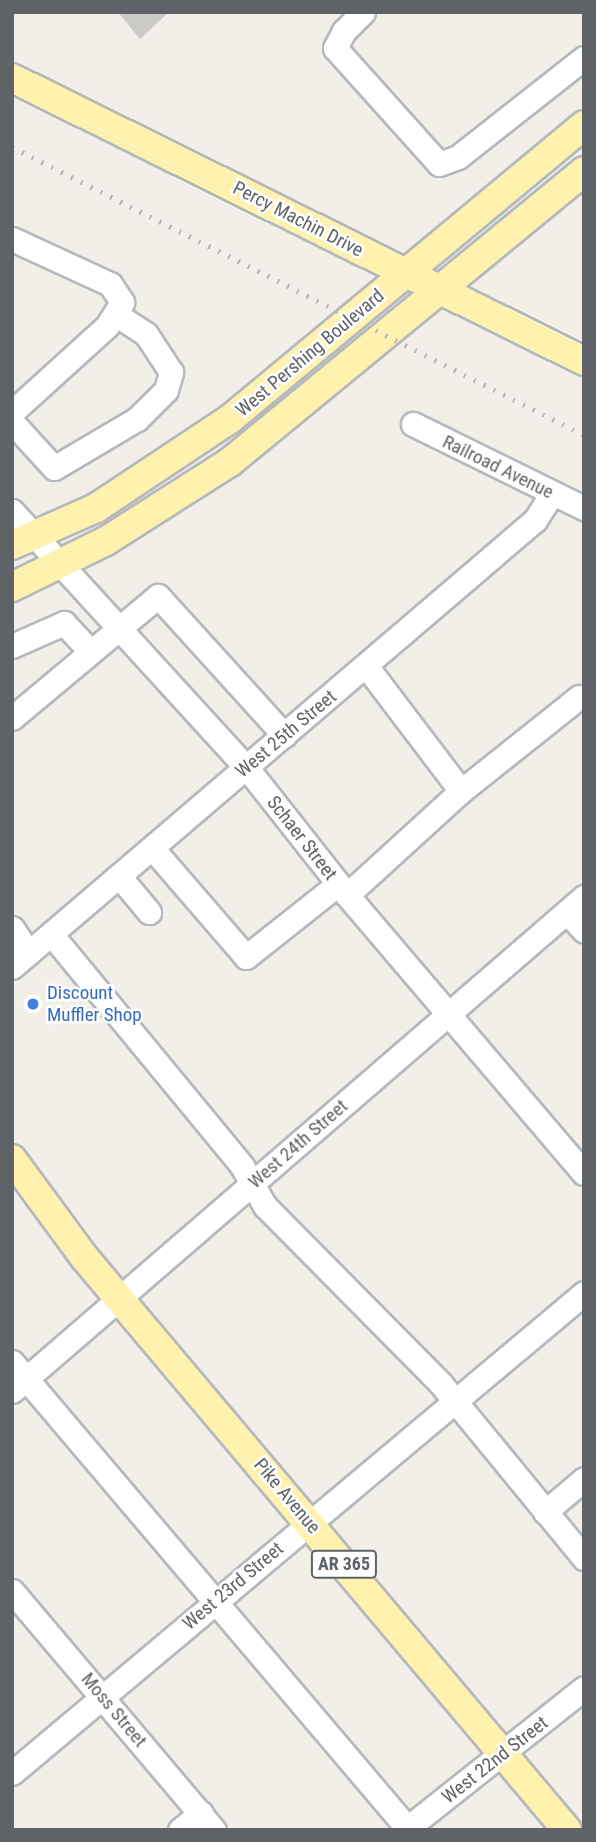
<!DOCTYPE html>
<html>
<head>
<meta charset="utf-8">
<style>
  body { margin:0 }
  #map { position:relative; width:596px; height:1842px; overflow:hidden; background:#f1efe8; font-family:"Roboto Condensed",sans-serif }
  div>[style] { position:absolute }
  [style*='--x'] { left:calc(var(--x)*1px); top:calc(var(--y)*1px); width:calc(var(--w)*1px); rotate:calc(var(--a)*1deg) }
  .building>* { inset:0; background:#cccac5 }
  .roads { filter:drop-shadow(2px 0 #b5b8bc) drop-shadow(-2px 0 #b5b8bc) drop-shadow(0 2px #b5b8bc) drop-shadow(0 -2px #b5b8bc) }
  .minor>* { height:23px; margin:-11.5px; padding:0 11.5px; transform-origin:11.5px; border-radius:11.5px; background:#fff }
  .major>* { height:28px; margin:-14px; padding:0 14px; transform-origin:14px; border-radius:14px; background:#fff2af }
  .rail>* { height:5px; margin-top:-2.5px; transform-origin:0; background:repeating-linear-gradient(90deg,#b6b7b8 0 2px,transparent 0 11px) }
  .dots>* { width:19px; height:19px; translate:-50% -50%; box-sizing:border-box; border:4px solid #fff; border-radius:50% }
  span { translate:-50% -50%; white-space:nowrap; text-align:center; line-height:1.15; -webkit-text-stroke:5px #fff; paint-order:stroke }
  .shield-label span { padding:2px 5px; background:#fff; border:2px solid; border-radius:5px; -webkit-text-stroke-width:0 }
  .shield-label { font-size:18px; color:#5f6368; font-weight:700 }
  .street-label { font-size:19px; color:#5f6368 }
  .shop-label { font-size:19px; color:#366cbe }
  .left { translate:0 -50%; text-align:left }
  .frame { position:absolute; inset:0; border:14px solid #5f6368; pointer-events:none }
</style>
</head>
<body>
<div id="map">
  <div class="building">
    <div style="clip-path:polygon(118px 12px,169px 12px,140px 39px)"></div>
  </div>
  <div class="roads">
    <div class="minor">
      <div style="--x:363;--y:12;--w:27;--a:135"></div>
      <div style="--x:344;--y:31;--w:19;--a:118"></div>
      <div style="--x:335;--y:48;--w:156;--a:48.1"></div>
      <div style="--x:439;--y:164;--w:20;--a:-20"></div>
      <div style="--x:458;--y:157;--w:160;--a:-38.2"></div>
      <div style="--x:12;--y:239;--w:108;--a:24.7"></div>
      <div style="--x:110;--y:284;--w:22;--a:56"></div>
      <div style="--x:122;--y:302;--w:28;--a:122"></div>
      <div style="--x:107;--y:326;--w:128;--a:137.8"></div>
      <div style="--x:12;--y:422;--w:62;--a:47.6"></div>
      <div style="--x:54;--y:468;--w:96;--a:-30.6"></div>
      <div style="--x:137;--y:419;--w:41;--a:-45"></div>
      <div style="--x:166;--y:390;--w:19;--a:-74"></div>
      <div style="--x:171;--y:372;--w:45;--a:-123.3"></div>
      <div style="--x:146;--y:334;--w:35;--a:-147"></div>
      <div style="--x:413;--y:424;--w:191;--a:26.2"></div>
      <div style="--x:12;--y:511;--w:347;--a:47.6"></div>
      <div style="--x:246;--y:767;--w:163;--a:51.7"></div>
      <div style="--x:347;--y:895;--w:365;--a:49.6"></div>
      <div style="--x:12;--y:646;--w:57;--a:-23.9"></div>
      <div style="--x:64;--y:623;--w:38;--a:47"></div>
      <div style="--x:12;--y:718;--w:190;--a:-39.9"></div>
      <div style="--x:158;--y:596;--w:188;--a:47.8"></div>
      <div style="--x:461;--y:791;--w:151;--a:-38.5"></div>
      <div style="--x:152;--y:848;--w:144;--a:49.2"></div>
      <div style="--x:246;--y:957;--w:117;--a:-38.4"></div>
      <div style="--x:119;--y:876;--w:47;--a:50.2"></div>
      <div style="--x:347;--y:895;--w:154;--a:-42.4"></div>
      <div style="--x:461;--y:791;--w:157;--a:-127.2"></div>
      <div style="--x:567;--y:912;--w:25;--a:48"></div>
      <div style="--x:12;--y:928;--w:30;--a:56"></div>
      <div style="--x:51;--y:934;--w:301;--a:50.5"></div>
      <div style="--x:242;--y:1166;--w:46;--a:60.1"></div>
      <div style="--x:265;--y:1206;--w:250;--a:45.3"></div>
      <div style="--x:441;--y:1384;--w:225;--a:50.6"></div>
      <div style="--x:12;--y:967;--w:688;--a:-40.52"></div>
      <div style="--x:535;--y:520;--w:31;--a:-57"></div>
      <div style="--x:12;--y:1362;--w:614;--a:49.69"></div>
      <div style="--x:12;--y:1391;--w:756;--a:-40.82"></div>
      <div style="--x:545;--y:1512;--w:51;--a:-40.2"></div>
      <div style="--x:12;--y:1591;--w:313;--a:49.8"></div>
      <div style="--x:12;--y:1773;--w:747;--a:-40"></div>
      <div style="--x:180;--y:1830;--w:27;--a:-39"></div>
      <div style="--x:405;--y:1830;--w:228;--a:-38.4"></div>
    </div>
    <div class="major">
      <div style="--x:12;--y:78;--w:638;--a:26.32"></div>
      <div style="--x:12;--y:545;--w:92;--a:-23.8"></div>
      <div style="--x:96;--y:508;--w:161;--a:-33.6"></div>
      <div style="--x:230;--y:419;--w:460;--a:-39.7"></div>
      <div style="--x:12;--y:587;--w:105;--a:-26.1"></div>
      <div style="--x:106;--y:541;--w:147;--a:-32.5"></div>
      <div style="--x:230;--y:462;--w:458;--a:-39.4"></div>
      <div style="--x:12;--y:1159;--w:122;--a:53.7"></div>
      <div style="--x:84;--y:1257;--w:749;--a:49.87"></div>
    </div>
  </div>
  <div class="rail">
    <div style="--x:12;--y:147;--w:640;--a:26.73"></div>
  </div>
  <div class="dots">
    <div style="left:33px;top:1004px;background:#3f7fe0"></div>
  </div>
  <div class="shield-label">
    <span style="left:344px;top:1564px">AR 365</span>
  </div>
  <div class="street-label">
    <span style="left:298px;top:219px;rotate:27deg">Percy Machin Drive</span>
    <span style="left:310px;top:353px;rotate:-40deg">West Pershing Boulevard</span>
    <span style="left:498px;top:467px;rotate:26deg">Railroad Avenue</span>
    <span style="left:286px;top:734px;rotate:-40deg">West 25th Street</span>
    <span style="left:302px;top:838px;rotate:52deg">Schaer Street</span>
    <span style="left:298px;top:1144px;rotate:-41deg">West 24th Street</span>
    <span style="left:287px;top:1496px;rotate:50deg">Pike Avenue</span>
    <span style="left:233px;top:1586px;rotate:-40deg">West 23rd Street</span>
    <span style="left:114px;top:1710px;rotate:50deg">Moss Street</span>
    <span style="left:495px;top:1760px;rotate:-38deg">West 22nd Street</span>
  </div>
  <div class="shop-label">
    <span class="left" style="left:47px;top:1004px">Discount<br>Muffler Shop</span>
  </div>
  <div class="frame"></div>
</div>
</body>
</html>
